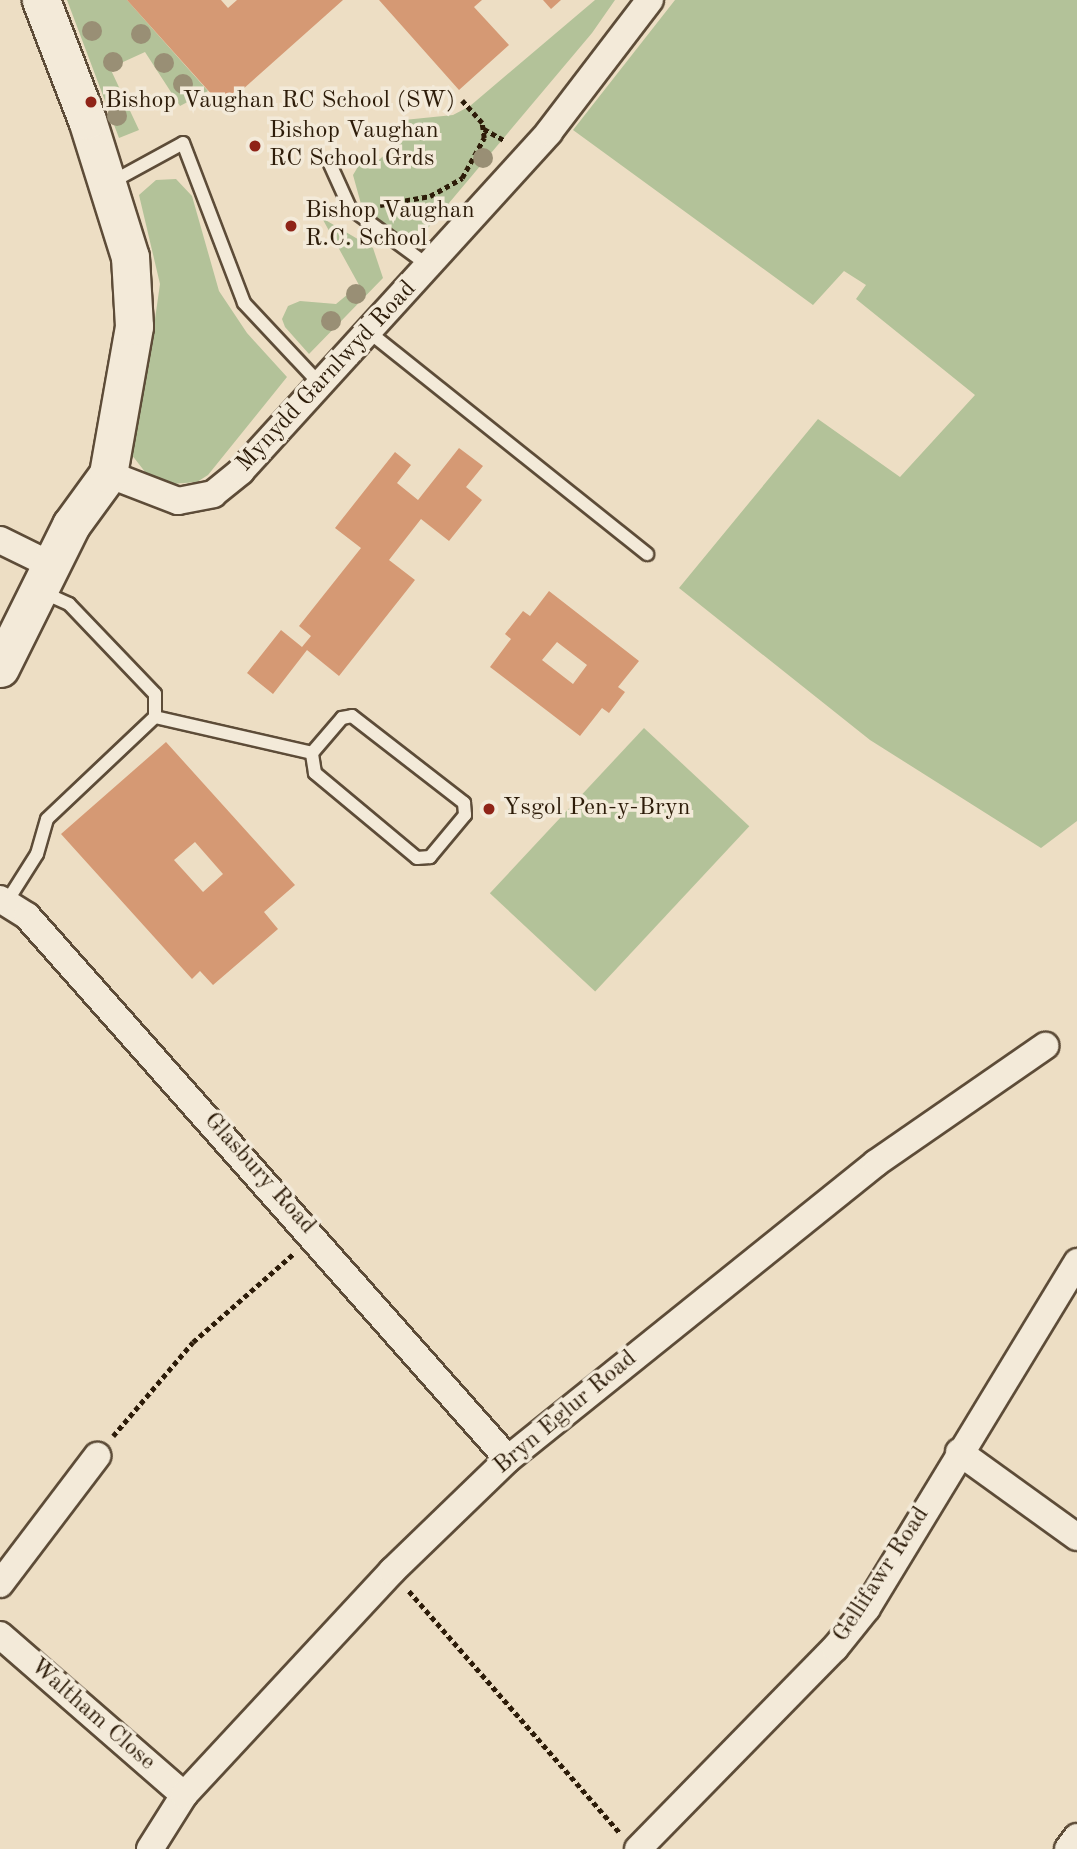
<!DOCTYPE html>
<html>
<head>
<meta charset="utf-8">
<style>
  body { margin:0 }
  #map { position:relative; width:1077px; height:1849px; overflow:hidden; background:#eddec4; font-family:"Old Standard TT",serif }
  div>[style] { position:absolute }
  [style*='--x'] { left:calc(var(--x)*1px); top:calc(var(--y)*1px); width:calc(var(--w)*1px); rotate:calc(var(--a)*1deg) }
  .green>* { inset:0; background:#b3c299; transform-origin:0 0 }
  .building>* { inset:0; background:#d59974 }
  .path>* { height:4.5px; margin-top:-2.25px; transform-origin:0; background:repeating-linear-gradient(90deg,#2d1c09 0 5px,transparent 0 8.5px) }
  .roads { filter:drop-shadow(2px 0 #5d4c38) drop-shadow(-2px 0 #5d4c38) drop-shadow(0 2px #5d4c38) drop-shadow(0 -2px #5d4c38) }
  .lane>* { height:12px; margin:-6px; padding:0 6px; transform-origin:6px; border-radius:6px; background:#f3ead9 }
  .street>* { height:26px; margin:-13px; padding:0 13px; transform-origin:13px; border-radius:13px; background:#f3ead9 }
  .secondary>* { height:37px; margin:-18.5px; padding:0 18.5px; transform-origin:18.5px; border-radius:18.5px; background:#f3ead9 }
  .trees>* { width:20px; height:20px; margin:-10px; border-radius:50%; background:#998f75 }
  .dots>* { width:19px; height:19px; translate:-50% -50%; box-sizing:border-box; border:4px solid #f3ead9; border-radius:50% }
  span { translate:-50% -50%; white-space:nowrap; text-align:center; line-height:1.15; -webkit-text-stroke:7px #f3ead9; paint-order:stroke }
  .poi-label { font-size:24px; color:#2d1c09 }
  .left { translate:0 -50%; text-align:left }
  .street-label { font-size:24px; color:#2d1c09 }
</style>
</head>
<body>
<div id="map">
  <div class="green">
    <div style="clip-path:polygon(67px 0,127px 0,208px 91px,180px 106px,145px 52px,110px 68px,139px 130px,119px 138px)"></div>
    <div style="clip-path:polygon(595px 0,615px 0,592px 33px,412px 247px,361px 204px,353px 175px,362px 160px,370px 168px,412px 130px,404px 120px,453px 115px,470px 106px)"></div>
    <div style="clip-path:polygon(675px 0,1077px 0,1077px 821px,1041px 848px,870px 740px,679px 588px,818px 419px,900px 477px,975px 395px,856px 299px,866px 285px,844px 271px,813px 305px,573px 130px)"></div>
    <div style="clip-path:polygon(176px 179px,192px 196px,219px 291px,247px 333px,287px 377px,208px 475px,197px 482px,172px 484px,149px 477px,128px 450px,130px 425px,148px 368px,160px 284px,139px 195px,156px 180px)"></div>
    <div style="clip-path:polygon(322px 218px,373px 248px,383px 278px,309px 354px,285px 327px,282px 319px,288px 306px,300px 301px,336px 304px,359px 285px)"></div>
    <div style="left:644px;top:728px;width:144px;height:226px;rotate:43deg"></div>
  </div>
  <div class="building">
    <div style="clip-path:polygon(127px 0,221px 0,228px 8px,237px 0,343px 0,223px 107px)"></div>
    <div style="clip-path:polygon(379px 0,482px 0,474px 7px,509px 45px,459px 90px)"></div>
    <div style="clip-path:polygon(543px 0,561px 0,551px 9px)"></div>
    <div style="clip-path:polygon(459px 448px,483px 466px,466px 487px,482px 500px,449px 541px,421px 519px,389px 560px,415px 580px,339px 676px,307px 650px,273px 694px,247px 673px,281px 630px,302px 647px,311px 636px,299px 626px,361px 548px,335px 528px,395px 452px,411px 465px,397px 483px,418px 500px)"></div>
    <div style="clip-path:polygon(evenodd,549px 591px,639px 661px,618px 687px,625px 692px,609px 713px,602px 708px,580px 736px,490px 667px,511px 639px,505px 634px,523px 611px,530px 616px,549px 591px,557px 642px,587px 665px,573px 684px,542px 660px,557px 642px)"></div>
    <div style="clip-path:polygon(evenodd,166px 742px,295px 885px,264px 912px,278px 929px,213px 985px,200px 971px,192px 979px,61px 834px,166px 742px,195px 842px,223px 874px,203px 892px,174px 860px,195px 842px)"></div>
  </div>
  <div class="path">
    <div style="--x:484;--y:129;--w:23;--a:29"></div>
    <div style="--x:380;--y:205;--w:51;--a:-10.2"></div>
    <div style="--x:430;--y:196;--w:37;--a:-29"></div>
    <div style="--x:462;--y:178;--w:46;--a:-61.2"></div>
    <div style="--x:484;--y:138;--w:15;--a:-98"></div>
    <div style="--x:482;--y:123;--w:30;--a:-132"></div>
    <div style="--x:113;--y:1436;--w:123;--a:-49.6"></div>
    <div style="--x:193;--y:1342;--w:133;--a:-41.3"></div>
    <div style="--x:409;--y:1591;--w:320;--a:48.9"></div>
  </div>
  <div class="roads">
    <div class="lane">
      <div style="--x:330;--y:164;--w:48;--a:65.6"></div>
      <div style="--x:350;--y:208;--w:98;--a:36.3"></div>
      <div style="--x:110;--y:183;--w:83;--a:-28.7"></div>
      <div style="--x:183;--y:143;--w:171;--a:69.1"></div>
      <div style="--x:244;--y:303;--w:111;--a:46.8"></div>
      <div style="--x:369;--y:332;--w:356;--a:38.6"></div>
      <div style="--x:155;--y:717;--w:161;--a:12.9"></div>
      <div style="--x:312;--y:753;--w:46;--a:-49.4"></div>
      <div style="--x:342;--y:718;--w:10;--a:-11"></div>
      <div style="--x:352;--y:716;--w:142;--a:37.8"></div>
      <div style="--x:464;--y:803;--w:12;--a:85"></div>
      <div style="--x:465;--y:815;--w:55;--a:129.8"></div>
      <div style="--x:430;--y:857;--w:13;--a:176"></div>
      <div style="--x:417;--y:858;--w:133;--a:-140.2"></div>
      <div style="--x:315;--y:773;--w:20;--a:-99"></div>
      <div style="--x:6;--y:903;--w:58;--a:-57.7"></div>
      <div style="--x:37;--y:854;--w:36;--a:-74"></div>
      <div style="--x:47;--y:819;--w:149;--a:-43.4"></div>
      <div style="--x:155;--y:717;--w:23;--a:-90"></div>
      <div style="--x:155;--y:694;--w:124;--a:-133.7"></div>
      <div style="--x:69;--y:604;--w:30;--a:-156"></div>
    </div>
    <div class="street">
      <div style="--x:108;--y:474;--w:75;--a:21.1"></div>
      <div style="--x:178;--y:501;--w:36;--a:-11"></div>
      <div style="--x:213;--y:494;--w:36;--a:-39"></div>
      <div style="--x:241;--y:471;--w:458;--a:-47.7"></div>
      <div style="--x:549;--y:132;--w:166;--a:-52.6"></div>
      <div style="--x:0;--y:540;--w:57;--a:26.1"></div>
      <div style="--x:0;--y:899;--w:32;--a:32"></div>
      <div style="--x:27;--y:916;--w:725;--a:48.46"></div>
      <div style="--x:959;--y:1452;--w:145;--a:35.8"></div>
      <div style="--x:0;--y:1584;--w:161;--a:-52.8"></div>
      <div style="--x:0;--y:1635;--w:244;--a:41"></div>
      <div style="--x:150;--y:1849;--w:64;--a:-57.8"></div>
      <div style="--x:184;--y:1795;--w:306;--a:-47.1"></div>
      <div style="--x:392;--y:1571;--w:161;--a:-44"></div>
      <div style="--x:508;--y:1459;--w:472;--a:-38.8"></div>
      <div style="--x:876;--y:1163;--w:206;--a:-34.7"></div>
      <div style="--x:638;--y:1849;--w:281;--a:-45.6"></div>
      <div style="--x:835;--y:1648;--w:51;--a:-51.3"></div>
      <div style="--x:867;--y:1608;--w:405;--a:-58.7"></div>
      <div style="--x:1068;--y:1849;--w:15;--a:-53"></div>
    </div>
    <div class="secondary">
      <div style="--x:0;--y:668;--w:160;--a:-63.6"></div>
      <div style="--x:71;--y:525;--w:63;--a:-54"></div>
      <div style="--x:108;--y:474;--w:150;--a:-80"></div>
      <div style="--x:134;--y:326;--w:69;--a:-93.3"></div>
      <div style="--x:130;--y:257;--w:144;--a:-107.4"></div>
      <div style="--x:87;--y:120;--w:129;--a:-111"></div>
    </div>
  </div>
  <div class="trees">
    <div style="left:92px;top:31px"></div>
    <div style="left:141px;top:34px"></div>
    <div style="left:113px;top:62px"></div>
    <div style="left:164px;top:63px"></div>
    <div style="left:183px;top:84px"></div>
    <div style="left:117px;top:116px"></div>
    <div style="left:483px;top:158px"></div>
    <div style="left:356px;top:294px"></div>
    <div style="left:331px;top:321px"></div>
  </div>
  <div class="dots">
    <div style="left:91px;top:102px;background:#8f2418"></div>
    <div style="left:255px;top:146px;background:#8f2418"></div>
    <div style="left:291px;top:226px;background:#8f2418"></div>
    <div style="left:489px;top:809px;background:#8f2418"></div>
  </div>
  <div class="poi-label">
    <span class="left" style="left:105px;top:102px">Bishop Vaughan RC School (SW)</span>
    <span class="left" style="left:269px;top:146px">Bishop Vaughan<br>RC School Grds</span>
    <span class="left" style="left:305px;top:226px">Bishop Vaughan<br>R.C. School</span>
    <span class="left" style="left:503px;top:809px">Ysgol Pen-y-Bryn</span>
  </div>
  <div class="street-label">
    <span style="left:327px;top:377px;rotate:-47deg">Mynydd Garnlwyd Road</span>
    <span style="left:259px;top:1174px;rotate:48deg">Glasbury Road</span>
    <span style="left:566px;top:1413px;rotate:-40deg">Bryn Eglur Road</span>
    <span style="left:882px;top:1575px;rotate:-57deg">Gellifawr Road</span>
    <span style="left:92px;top:1715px;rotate:41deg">Waltham Close</span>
  </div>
</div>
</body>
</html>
